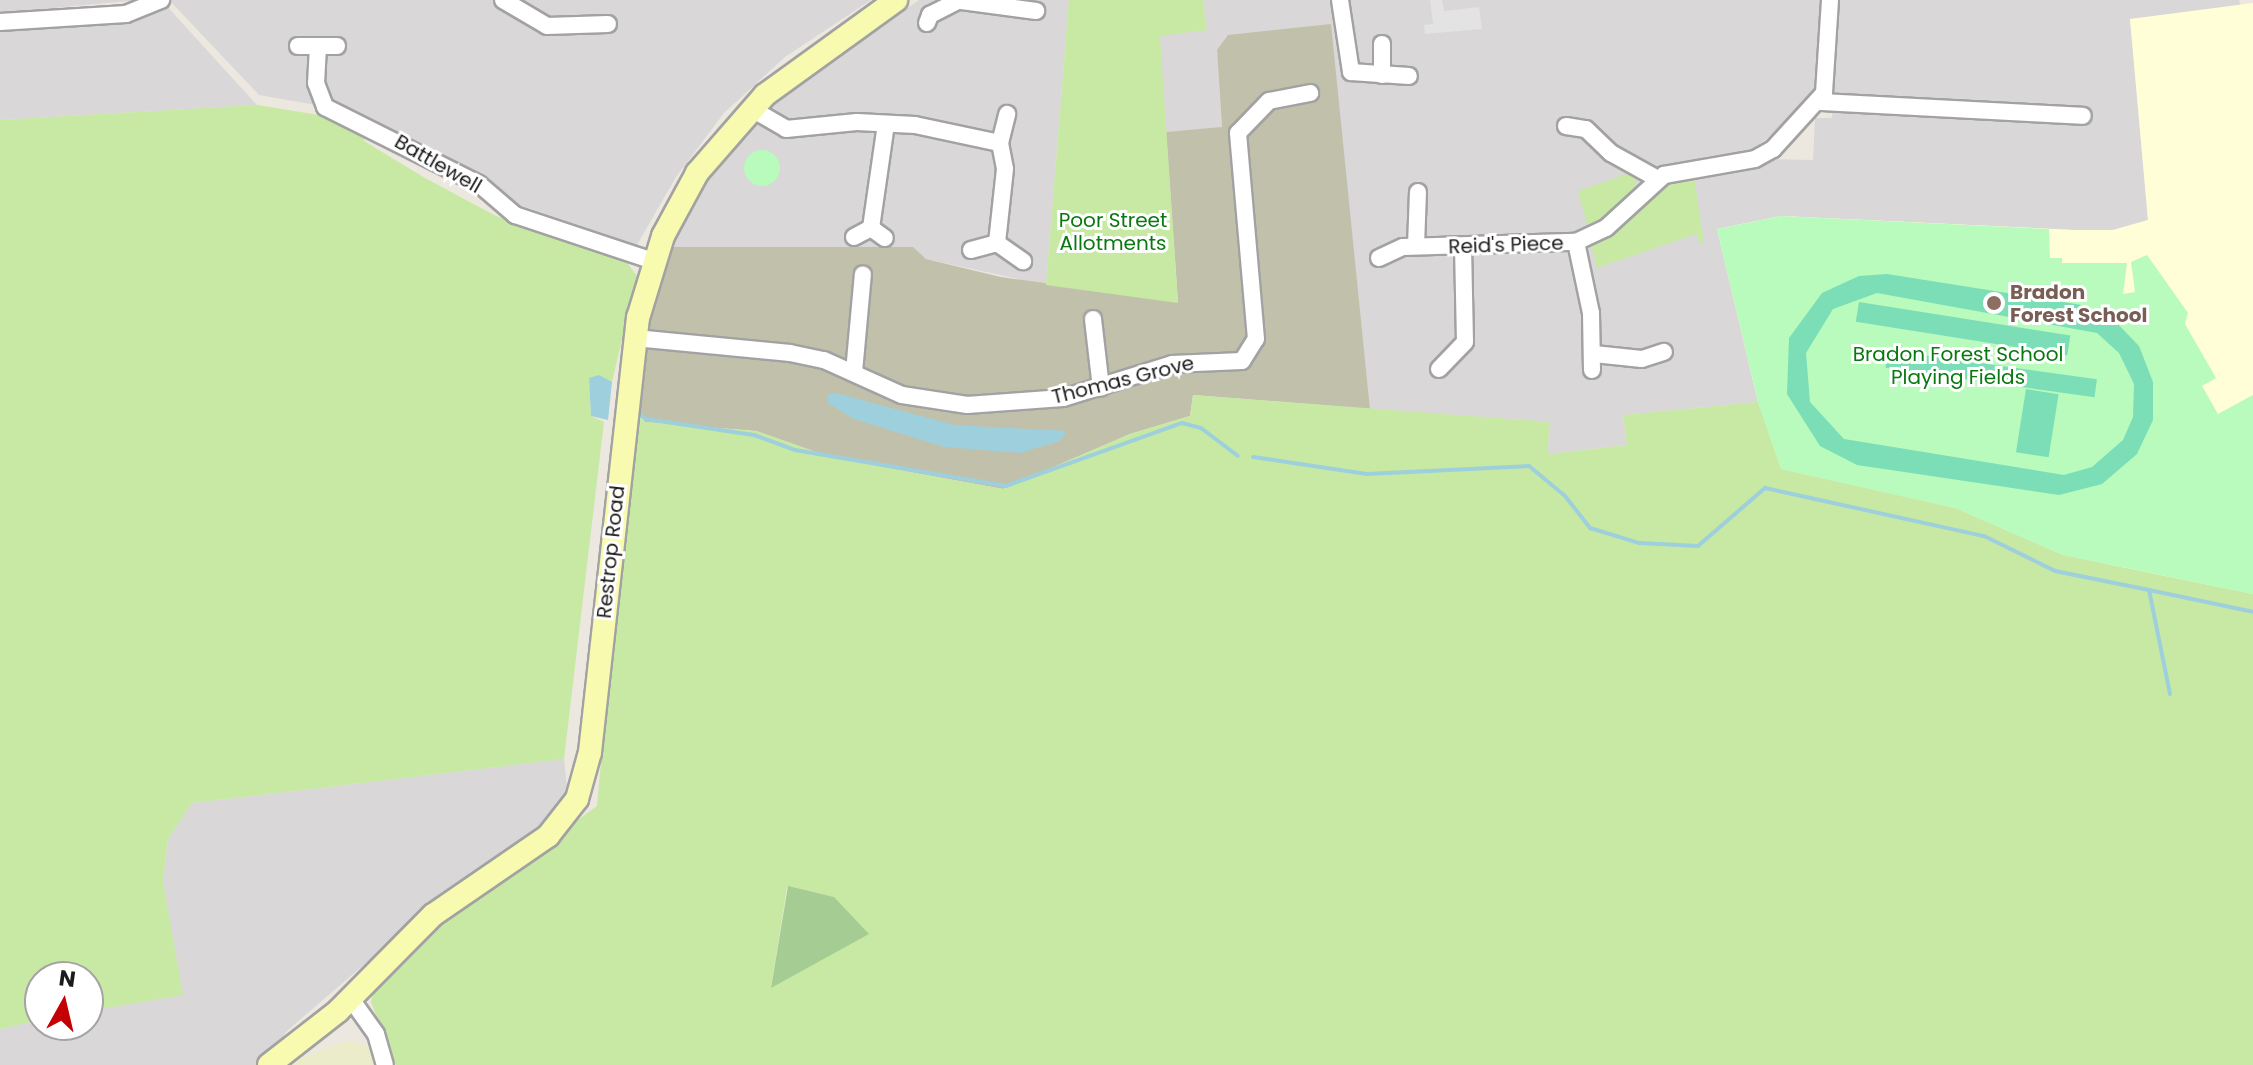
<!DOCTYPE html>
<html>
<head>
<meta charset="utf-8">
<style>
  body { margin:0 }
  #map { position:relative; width:2253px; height:1065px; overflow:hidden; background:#ede8df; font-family:Poppins,sans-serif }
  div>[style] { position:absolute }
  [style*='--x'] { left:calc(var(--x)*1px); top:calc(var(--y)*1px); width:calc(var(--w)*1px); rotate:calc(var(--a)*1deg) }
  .residential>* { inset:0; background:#d9d7d7 }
  .education>* { inset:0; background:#fffed6 }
  .construction>* { inset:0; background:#c1c0ab }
  .farmland>* { inset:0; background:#ebedca }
  .grass>* { inset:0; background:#c7e9a3 }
  .forest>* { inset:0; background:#a5cd93 }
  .park>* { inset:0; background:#b9fabd }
  .round { border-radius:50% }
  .pitch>* { inset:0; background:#7bdeb6; transform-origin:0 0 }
  .parking>* { inset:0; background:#e3e3e3 }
  .water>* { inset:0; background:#9ecfdc }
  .stream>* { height:4px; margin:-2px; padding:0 2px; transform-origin:2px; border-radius:2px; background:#9ecfdc }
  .roads { filter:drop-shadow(2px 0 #a2a2a2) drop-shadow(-2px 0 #a2a2a2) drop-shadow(0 2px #a2a2a2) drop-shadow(0 -2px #a2a2a2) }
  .street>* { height:16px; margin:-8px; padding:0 8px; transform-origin:8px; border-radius:8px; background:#fff }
  .secondary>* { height:22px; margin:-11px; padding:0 11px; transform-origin:11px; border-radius:11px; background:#f8fab0 }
  .dots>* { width:22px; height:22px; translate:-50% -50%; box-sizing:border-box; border:4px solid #fff; border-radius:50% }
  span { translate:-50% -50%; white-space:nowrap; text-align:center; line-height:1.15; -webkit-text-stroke:6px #fff; paint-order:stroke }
  .street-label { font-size:20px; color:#1b1b1b }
  .park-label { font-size:20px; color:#097810 }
  .education-label { font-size:20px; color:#785e54; font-weight:700 }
  .left { translate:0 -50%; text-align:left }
  .north { position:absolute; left:24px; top:961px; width:80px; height:80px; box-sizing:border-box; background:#fff; border:2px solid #a4a4a4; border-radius:50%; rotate:8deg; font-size:22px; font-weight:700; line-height:32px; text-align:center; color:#1b1b1b }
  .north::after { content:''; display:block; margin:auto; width:28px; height:36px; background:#c50005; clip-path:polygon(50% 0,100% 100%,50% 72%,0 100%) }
</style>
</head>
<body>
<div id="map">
  <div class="residential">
    <div style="clip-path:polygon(0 0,139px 0,0 13px)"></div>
    <div style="clip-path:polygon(169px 0,871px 0,785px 57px,724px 113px,676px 177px,637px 245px,511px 202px,350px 111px,259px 95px)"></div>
    <div style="clip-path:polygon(919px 0,1069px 0,1046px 285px,926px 259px,913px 247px,663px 247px,697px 188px,771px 103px)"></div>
    <div style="clip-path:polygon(1203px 0,1828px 0,1820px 102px,1749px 151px,1704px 157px,1705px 173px,1772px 159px,1813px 160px,1815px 118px,1832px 118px,1839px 0,2239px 0,2241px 6px,2130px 19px,2148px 220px,2113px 230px,2074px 230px,1781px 216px,1718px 229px,1758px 402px,1623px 415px,1627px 445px,1548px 454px,1549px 422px,1370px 409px,1342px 139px,1217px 50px,1222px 128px,1166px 132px,1159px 35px,1207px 30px)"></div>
    <div style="clip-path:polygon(164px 3px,257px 105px,0 120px,0 29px,137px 20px)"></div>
    <div style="clip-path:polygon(564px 759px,567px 786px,557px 811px,521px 845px,468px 875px,288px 1030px,260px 1065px,0 1065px,0 1029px,40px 1020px,40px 1025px,88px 1025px,88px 1011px,182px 995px,163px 881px,168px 839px,192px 803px)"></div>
  </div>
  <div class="education">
    <div style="clip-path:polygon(2253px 3px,2253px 594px,2111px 566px,1758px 402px,1717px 229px,1781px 216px,2074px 230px,2113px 230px,2148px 220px,2130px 19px)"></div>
  </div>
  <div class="construction">
    <div style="clip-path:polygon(1331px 24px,1370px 409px,1193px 395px,1190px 416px,1130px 434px,1003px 489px,833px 458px,756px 431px,645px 422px,633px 408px,642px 320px,663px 247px,913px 247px,926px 259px,1001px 277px,1178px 302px,1166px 132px,1222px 127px,1217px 50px,1228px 35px)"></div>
  </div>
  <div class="farmland">
    <div style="clip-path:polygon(347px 1041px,368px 1046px,375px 1065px,282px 1065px)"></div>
  </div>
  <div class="grass">
    <div style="clip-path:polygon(1069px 0,1203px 0,1207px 30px,1160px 36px,1178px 303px,1046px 285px)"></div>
    <div style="clip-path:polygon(257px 105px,344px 119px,366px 130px,364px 141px,425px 178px,496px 216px,626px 261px,637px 276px,612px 382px,589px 378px,591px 416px,604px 422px,564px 759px,192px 803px,168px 839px,163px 881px,183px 995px,88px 1011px,88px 977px,40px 977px,40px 1020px,0 1029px,0 120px)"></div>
    <div style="clip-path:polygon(1630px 173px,1637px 179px,1631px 194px,1588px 228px,1578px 191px)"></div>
    <div style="clip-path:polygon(1694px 176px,1704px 242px,1700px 244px,1696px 234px,1597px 268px,1591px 244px,1663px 185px)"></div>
    <div style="clip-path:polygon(evenodd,1193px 395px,1549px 422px,1548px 454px,1627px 445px,1623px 415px,1758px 402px,1781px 469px,1955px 508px,2063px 555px,2253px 594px,2253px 1065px,396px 1065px,371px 1002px,374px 985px,421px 933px,597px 806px,633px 408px,645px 422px,756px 431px,833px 458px,1003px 489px,1130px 434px,1190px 416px,1193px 395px,787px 887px,834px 897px,771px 987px,787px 887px)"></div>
  </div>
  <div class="forest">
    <div style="clip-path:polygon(788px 886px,834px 897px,869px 934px,771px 988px)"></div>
  </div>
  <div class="park">
    <div class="round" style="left:744px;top:150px;width:36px;height:36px"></div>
    <div style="clip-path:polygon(1781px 216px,2049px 229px,2050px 258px,2062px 258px,2062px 263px,2127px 263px,2123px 294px,2135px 292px,2131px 262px,2147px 255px,2188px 313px,2185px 324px,2216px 378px,2202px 386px,2218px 414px,2253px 395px,2253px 594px,2063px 555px,1955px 508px,1781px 469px,1758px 402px,1717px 229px)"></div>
  </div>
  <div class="pitch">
    <div style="clip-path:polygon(evenodd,1887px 274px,2082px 305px,2114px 320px,2139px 346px,2153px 382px,2153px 420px,2137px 454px,2102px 484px,2059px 495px,1857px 465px,1820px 446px,1787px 394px,1789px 338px,1822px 293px,1859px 276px,1887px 274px,1877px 293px,2097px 333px,2119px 353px,2134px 384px,2133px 417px,2123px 440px,2092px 467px,2064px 475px,1844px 439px,1810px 402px,1806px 353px,1833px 309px,1877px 293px)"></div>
    <div style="left:1859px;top:302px;width:214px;height:20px;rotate:9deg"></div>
    <div style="left:1888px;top:350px;width:211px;height:18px;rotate:8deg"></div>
    <div style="left:2026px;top:389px;width:33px;height:64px;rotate:9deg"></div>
  </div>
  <div class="parking">
    <div style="clip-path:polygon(1430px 0,1442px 0,1444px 11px,1479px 7px,1482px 29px,1425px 34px,1424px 25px,1433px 24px)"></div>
  </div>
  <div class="water">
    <div style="clip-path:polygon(599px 375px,612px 382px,608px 420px,591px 416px,589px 378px)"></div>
    <div style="clip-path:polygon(836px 393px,954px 425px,1067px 431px,1060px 441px,1020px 453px,944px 447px,854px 419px,828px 403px,827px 395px)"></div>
  </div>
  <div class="stream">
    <div style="--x:634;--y:410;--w:15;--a:37"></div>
    <div style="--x:646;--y:419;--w:109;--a:8.4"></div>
    <div style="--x:754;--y:435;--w:44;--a:20.1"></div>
    <div style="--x:795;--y:450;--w:214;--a:9.7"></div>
    <div style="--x:1006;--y:486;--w:187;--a:-19.7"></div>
    <div style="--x:1182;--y:423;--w:20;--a:15"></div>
    <div style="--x:1201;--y:428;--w:46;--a:37.1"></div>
    <div style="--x:1253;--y:457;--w:115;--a:8.5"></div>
    <div style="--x:1367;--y:474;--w:162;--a:-2.8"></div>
    <div style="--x:1529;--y:466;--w:47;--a:39.8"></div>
    <div style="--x:1565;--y:496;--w:41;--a:52"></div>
    <div style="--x:1590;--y:528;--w:51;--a:17"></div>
    <div style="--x:1639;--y:543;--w:59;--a:2.9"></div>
    <div style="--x:1698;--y:546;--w:89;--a:-40.9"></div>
    <div style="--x:1765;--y:488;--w:224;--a:12.4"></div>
    <div style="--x:1984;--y:536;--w:79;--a:26.2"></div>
    <div style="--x:2055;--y:571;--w:96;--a:11.4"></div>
    <div style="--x:2170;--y:694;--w:106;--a:-101.4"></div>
    <div style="--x:2149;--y:590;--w:106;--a:11.9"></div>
  </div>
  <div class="roads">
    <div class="street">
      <div style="--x:503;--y:0;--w:51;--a:30.6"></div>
      <div style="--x:547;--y:26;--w:61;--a:-1.9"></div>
      <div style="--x:954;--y:0;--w:83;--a:7.6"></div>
      <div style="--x:1340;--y:0;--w:73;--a:81.3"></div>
      <div style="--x:1351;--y:72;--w:58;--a:3.9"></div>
      <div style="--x:0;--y:22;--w:126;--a:-3.6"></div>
      <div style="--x:126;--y:14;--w:38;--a:-22"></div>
      <div style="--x:927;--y:23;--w:9;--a:-69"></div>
      <div style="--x:930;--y:15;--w:28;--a:-27"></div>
      <div style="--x:1382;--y:44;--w:31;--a:90"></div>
      <div style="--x:298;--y:46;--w:39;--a:0"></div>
      <div style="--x:318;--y:46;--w:37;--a:93"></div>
      <div style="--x:316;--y:83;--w:26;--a:69"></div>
      <div style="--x:325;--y:107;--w:172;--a:26.6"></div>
      <div style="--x:479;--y:184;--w:48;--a:40.7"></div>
      <div style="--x:515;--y:215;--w:145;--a:18.4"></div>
      <div style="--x:1820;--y:102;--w:263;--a:3"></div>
      <div style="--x:752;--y:109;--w:39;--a:30"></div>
      <div style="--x:786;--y:129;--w:71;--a:-5.6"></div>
      <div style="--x:857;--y:122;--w:58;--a:3"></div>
      <div style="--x:915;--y:125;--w:87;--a:12"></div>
      <div style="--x:1000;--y:143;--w:26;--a:79"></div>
      <div style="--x:1005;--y:169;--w:74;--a:96.2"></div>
      <div style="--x:1566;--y:126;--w:20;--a:9"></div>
      <div style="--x:1586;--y:129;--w:35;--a:44"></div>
      <div style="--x:1611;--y:153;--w:54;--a:29"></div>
      <div style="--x:1000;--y:143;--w:30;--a:-76"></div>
      <div style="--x:871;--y:228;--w:105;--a:-81.8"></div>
      <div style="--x:854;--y:237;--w:19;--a:-28"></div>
      <div style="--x:871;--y:228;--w:17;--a:36"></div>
      <div style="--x:1576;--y:242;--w:73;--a:78.1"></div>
      <div style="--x:1591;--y:313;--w:57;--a:89"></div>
      <div style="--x:1416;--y:246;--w:54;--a:-87.9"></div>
      <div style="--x:971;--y:250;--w:27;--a:-15"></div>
      <div style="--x:997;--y:243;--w:32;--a:35"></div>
      <div style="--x:1379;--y:258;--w:26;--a:-25"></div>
      <div style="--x:1403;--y:247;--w:173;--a:-1.7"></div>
      <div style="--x:1576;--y:242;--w:33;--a:-25"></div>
      <div style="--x:1606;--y:228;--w:79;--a:-42.4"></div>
      <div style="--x:1664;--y:175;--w:92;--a:-10"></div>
      <div style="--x:1755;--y:159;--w:21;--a:-29"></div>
      <div style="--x:1773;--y:149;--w:76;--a:-47.7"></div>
      <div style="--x:1824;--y:93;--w:93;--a:-86.3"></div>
      <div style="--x:1093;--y:319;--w:69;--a:83.4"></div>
      <div style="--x:635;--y:338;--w:156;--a:5.5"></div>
      <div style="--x:790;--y:353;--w:35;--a:12"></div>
      <div style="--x:824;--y:360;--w:85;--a:24.2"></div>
      <div style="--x:902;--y:395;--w:66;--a:8.7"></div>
      <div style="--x:967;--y:405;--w:96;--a:-4.2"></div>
      <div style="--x:1063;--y:398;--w:114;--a:-17.3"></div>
      <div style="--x:1172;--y:364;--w:70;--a:-2.5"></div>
      <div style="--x:1242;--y:361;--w:26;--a:-58"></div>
      <div style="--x:1256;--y:339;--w:207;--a:-95"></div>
      <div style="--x:1238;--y:133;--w:45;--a:-45.9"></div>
      <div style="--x:1269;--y:101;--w:42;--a:-11"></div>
      <div style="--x:1594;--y:354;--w:48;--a:5.9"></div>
      <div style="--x:1642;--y:359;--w:23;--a:-18"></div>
      <div style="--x:1439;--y:369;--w:37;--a:-46"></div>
      <div style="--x:1465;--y:342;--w:95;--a:-91.2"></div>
      <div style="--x:854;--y:372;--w:98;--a:-84.8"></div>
      <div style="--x:351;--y:999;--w:43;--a:54.5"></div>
      <div style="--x:376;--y:1034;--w:32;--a:74"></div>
    </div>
    <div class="secondary">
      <div style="--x:269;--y:1065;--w:88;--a:-38"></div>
      <div style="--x:338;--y:1011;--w:135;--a:-45.3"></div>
      <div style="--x:433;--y:915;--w:140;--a:-34.5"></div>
      <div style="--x:548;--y:836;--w:47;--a:-51.9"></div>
      <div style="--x:577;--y:799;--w:49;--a:-74.5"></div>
      <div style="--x:590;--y:752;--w:437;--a:-83.7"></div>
      <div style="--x:638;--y:318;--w:86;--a:-73"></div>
      <div style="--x:663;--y:236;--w:72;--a:-61.6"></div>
      <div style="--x:697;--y:173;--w:103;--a:-48.9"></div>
      <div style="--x:765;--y:95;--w:162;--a:-35.9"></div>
    </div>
  </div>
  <div class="dots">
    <div style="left:1994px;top:303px;background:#8d6e63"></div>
  </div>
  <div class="street-label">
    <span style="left:438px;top:164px;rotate:30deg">Battlewell</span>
    <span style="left:1506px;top:245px;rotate:-2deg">Reid's Piece</span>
    <span style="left:1123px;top:380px;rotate:-14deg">Thomas Grove</span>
    <span style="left:611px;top:552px;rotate:-84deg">Restrop Road</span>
  </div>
  <div class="park-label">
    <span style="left:1113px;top:232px">Poor Street<br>Allotments</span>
    <span style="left:1958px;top:366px">Bradon Forest School<br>Playing Fields</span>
  </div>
  <div class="education-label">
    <span class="left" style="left:2010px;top:304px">Bradon<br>Forest School</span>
  </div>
  <div class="north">N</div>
</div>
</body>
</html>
